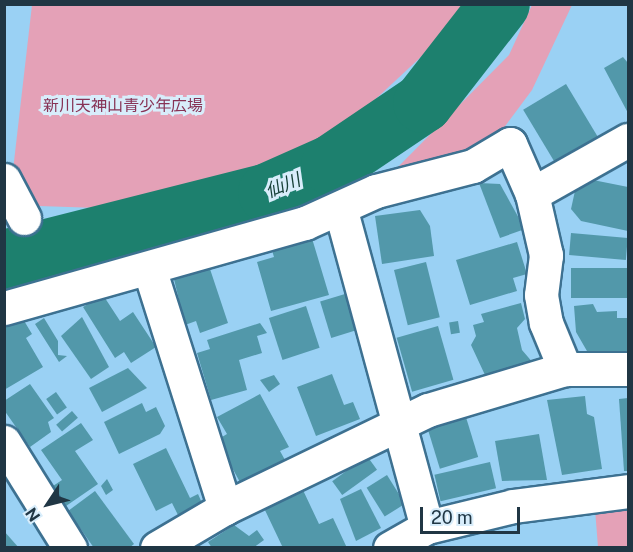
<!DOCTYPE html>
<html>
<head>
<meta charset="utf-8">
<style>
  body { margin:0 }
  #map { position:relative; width:633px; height:552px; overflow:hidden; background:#9ad1f4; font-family:"Public Sans","Noto Sans JP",sans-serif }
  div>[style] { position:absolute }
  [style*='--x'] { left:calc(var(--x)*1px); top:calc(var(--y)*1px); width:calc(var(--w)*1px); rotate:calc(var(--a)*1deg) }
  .green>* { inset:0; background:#e4a1b7 }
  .river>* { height:60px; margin:-30px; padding:0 30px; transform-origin:30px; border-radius:30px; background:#1d806e }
  .building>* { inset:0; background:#5298aa; transform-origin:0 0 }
  .roads { filter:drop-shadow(2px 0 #3d7191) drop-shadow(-2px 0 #3d7191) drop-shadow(0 2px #3d7191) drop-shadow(0 -2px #3d7191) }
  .minor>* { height:33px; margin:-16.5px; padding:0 16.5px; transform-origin:16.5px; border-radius:16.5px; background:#fff }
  span { translate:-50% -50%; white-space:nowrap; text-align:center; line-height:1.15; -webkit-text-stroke:6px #d8edfb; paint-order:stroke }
  .park-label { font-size:16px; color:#873255 }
  .water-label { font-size:18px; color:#174038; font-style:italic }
  .frame { position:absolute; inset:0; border:6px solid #203644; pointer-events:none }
  .north { position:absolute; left:18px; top:474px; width:60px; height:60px; -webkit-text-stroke:4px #d8edfb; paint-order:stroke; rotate:235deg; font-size:16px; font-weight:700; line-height:24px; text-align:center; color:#203644 }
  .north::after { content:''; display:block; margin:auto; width:21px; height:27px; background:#203644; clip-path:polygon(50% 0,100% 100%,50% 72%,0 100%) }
  .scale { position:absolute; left:420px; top:507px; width:100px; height:27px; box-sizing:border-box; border:3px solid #203644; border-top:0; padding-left:8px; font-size:18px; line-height:21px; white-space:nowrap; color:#203644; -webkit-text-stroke:4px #d8edfb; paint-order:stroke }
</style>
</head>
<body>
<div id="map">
  <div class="green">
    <div style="clip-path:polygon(32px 5px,463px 5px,423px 55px,308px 162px,128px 209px,9px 205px)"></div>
    <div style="clip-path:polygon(532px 5px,572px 5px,532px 90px,500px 133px,429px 173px,392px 173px,509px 55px)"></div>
    <div style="clip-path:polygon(628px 506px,628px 547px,598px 547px,595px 509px)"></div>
  </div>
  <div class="river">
    <div style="--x:4;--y:260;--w:272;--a:-14.2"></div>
    <div style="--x:268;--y:193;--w:69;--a:-24"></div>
    <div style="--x:331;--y:165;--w:111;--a:-34"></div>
    <div style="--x:423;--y:103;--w:125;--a:-52.1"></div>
  </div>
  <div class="building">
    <div style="clip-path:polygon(623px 57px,628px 63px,628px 113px,604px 68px)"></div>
    <div style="left:566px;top:84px;width:66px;height:50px;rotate:59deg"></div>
    <div style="clip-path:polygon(578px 177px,628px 187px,628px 231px,581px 221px,571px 209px)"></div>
    <div style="clip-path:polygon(479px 183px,500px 184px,525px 229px,500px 238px)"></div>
    <div style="clip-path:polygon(420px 210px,430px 226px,434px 256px,382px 264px,375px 216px)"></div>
    <div style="left:571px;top:233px;width:57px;height:22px;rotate:5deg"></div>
    <div style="clip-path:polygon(311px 235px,329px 295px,271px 311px,257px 262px,274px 257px,271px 247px)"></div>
    <div style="clip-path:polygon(517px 242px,527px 274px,513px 278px,517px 291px,470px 305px,456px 260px)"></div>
    <div style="left:426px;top:262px;width:57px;height:33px;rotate:76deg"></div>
    <div style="clip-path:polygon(208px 263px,228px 323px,200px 333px,196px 321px,185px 325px,173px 275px)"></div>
    <div style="left:628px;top:268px;width:30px;height:57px;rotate:90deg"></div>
    <div style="left:345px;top:294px;width:38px;height:26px;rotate:73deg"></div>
    <div style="clip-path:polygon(103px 295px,120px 321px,133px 312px,156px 347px,131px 363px,124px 352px,115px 358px,83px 307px)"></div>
    <div style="clip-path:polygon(521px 303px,525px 319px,517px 328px,522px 350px,534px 364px,485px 375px,471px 345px,476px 336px,473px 325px,484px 322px,481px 314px)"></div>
    <div style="clip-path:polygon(593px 304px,597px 312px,617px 311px,617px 318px,628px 318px,628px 352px,613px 360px,591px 358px,576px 332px,574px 306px)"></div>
    <div style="left:306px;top:306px;width:44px;height:39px;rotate:72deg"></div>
    <div style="clip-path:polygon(20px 314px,32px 334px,26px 338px,43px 367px,4px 390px,4px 323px)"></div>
    <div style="clip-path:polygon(82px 317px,109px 367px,91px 379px,61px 336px)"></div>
    <div style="clip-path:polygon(44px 318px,58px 341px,58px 355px,67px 356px,59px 362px,35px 324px)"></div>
    <div style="left:458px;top:321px;width:12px;height:9px;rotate:81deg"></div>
    <div style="clip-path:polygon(260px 323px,267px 333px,257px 336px,262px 353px,239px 360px,247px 390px,211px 400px,197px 353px,210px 349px,207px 340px)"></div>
    <div style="left:438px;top:326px;width:56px;height:43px;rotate:74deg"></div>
    <div style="clip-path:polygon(128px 368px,147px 388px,102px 412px,89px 388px)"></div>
    <div style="clip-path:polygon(332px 374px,344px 405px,353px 402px,360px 419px,316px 436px,297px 387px)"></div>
    <div style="clip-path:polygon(274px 375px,280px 384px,269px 392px,260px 380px)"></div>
    <div style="clip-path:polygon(30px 384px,54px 418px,48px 422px,51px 432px,30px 447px,4px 410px,4px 401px)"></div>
    <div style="left:56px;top:392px;width:19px;height:12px;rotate:55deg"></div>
    <div style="clip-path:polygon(260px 394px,289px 447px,280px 451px,285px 460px,241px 484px,217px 440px,227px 434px,217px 417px)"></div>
    <div style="clip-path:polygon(585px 396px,587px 414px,594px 417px,602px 469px,562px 475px,547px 400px)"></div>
    <div style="clip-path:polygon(628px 398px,628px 471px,624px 471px,619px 399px)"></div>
    <div style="clip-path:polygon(142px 403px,146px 412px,156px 407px,165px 426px,160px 434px,119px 454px,104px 422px)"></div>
    <div style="left:72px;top:411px;width:9px;height:21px;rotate:49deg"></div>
    <div style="left:465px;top:414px;width:45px;height:40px;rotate:73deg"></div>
    <div style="clip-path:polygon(81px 423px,93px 440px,75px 451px,98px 484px,66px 506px,53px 486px,62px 480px,41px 450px)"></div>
    <div style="clip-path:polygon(539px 434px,547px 480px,502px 481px,495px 441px)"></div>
    <div style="clip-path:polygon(166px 448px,190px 498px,198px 494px,202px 503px,178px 515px,172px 503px,156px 511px,133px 464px)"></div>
    <div style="left:367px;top:456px;width:17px;height:43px;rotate:54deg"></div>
    <div style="left:490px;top:462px;width:27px;height:57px;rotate:77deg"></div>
    <div style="left:387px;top:475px;width:34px;height:24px;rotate:58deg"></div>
    <div style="clip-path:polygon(107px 479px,113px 490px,106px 495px,101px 486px)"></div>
    <div style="clip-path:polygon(302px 488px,319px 524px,333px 518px,347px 548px,283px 548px,263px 506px)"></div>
    <div style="clip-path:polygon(361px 489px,381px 528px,356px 541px,340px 499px)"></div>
    <div style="clip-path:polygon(95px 491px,134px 544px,129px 548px,94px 548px,68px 511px)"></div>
    <div style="clip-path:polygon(234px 525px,249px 536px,257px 530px,264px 540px,253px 548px,212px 548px,208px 542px)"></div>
    <div style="clip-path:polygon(4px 531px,19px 548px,4px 548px)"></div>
  </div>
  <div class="roads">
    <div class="minor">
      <div style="--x:4;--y:180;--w:43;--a:62.2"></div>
      <div style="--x:532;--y:194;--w:110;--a:-29.4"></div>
      <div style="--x:341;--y:211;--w:327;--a:74.8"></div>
      <div style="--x:149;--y:268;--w:252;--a:72.4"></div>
      <div style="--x:4;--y:308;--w:313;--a:-15.8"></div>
      <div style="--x:305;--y:223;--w:78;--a:-24.3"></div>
      <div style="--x:376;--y:191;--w:100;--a:-14.5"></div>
      <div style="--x:473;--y:166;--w:43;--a:-30.7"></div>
      <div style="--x:510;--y:144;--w:55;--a:66.3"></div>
      <div style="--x:532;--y:194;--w:63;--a:77.1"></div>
      <div style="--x:546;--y:255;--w:40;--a:97.1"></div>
      <div style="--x:541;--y:295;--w:28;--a:80"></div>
      <div style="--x:546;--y:323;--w:50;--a:67.6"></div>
      <div style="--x:4;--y:442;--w:125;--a:58.1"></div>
      <div style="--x:157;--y:548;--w:79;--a:-30.5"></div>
      <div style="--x:225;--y:508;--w:225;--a:-25.8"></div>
      <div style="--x:428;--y:410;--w:143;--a:-16.7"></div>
      <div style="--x:565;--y:369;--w:63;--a:0"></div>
      <div style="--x:390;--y:548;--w:43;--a:-29.6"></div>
      <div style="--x:427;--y:527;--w:89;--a:-13.7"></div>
      <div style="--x:513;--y:506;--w:116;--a:-7.4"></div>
    </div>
  </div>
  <div class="park-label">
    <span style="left:123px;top:106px">新川天神山青少年広場</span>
  </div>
  <div class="water-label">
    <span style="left:283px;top:186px;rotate:-22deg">仙川</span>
  </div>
  <div class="frame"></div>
  <div class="north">N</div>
  <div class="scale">20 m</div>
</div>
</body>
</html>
